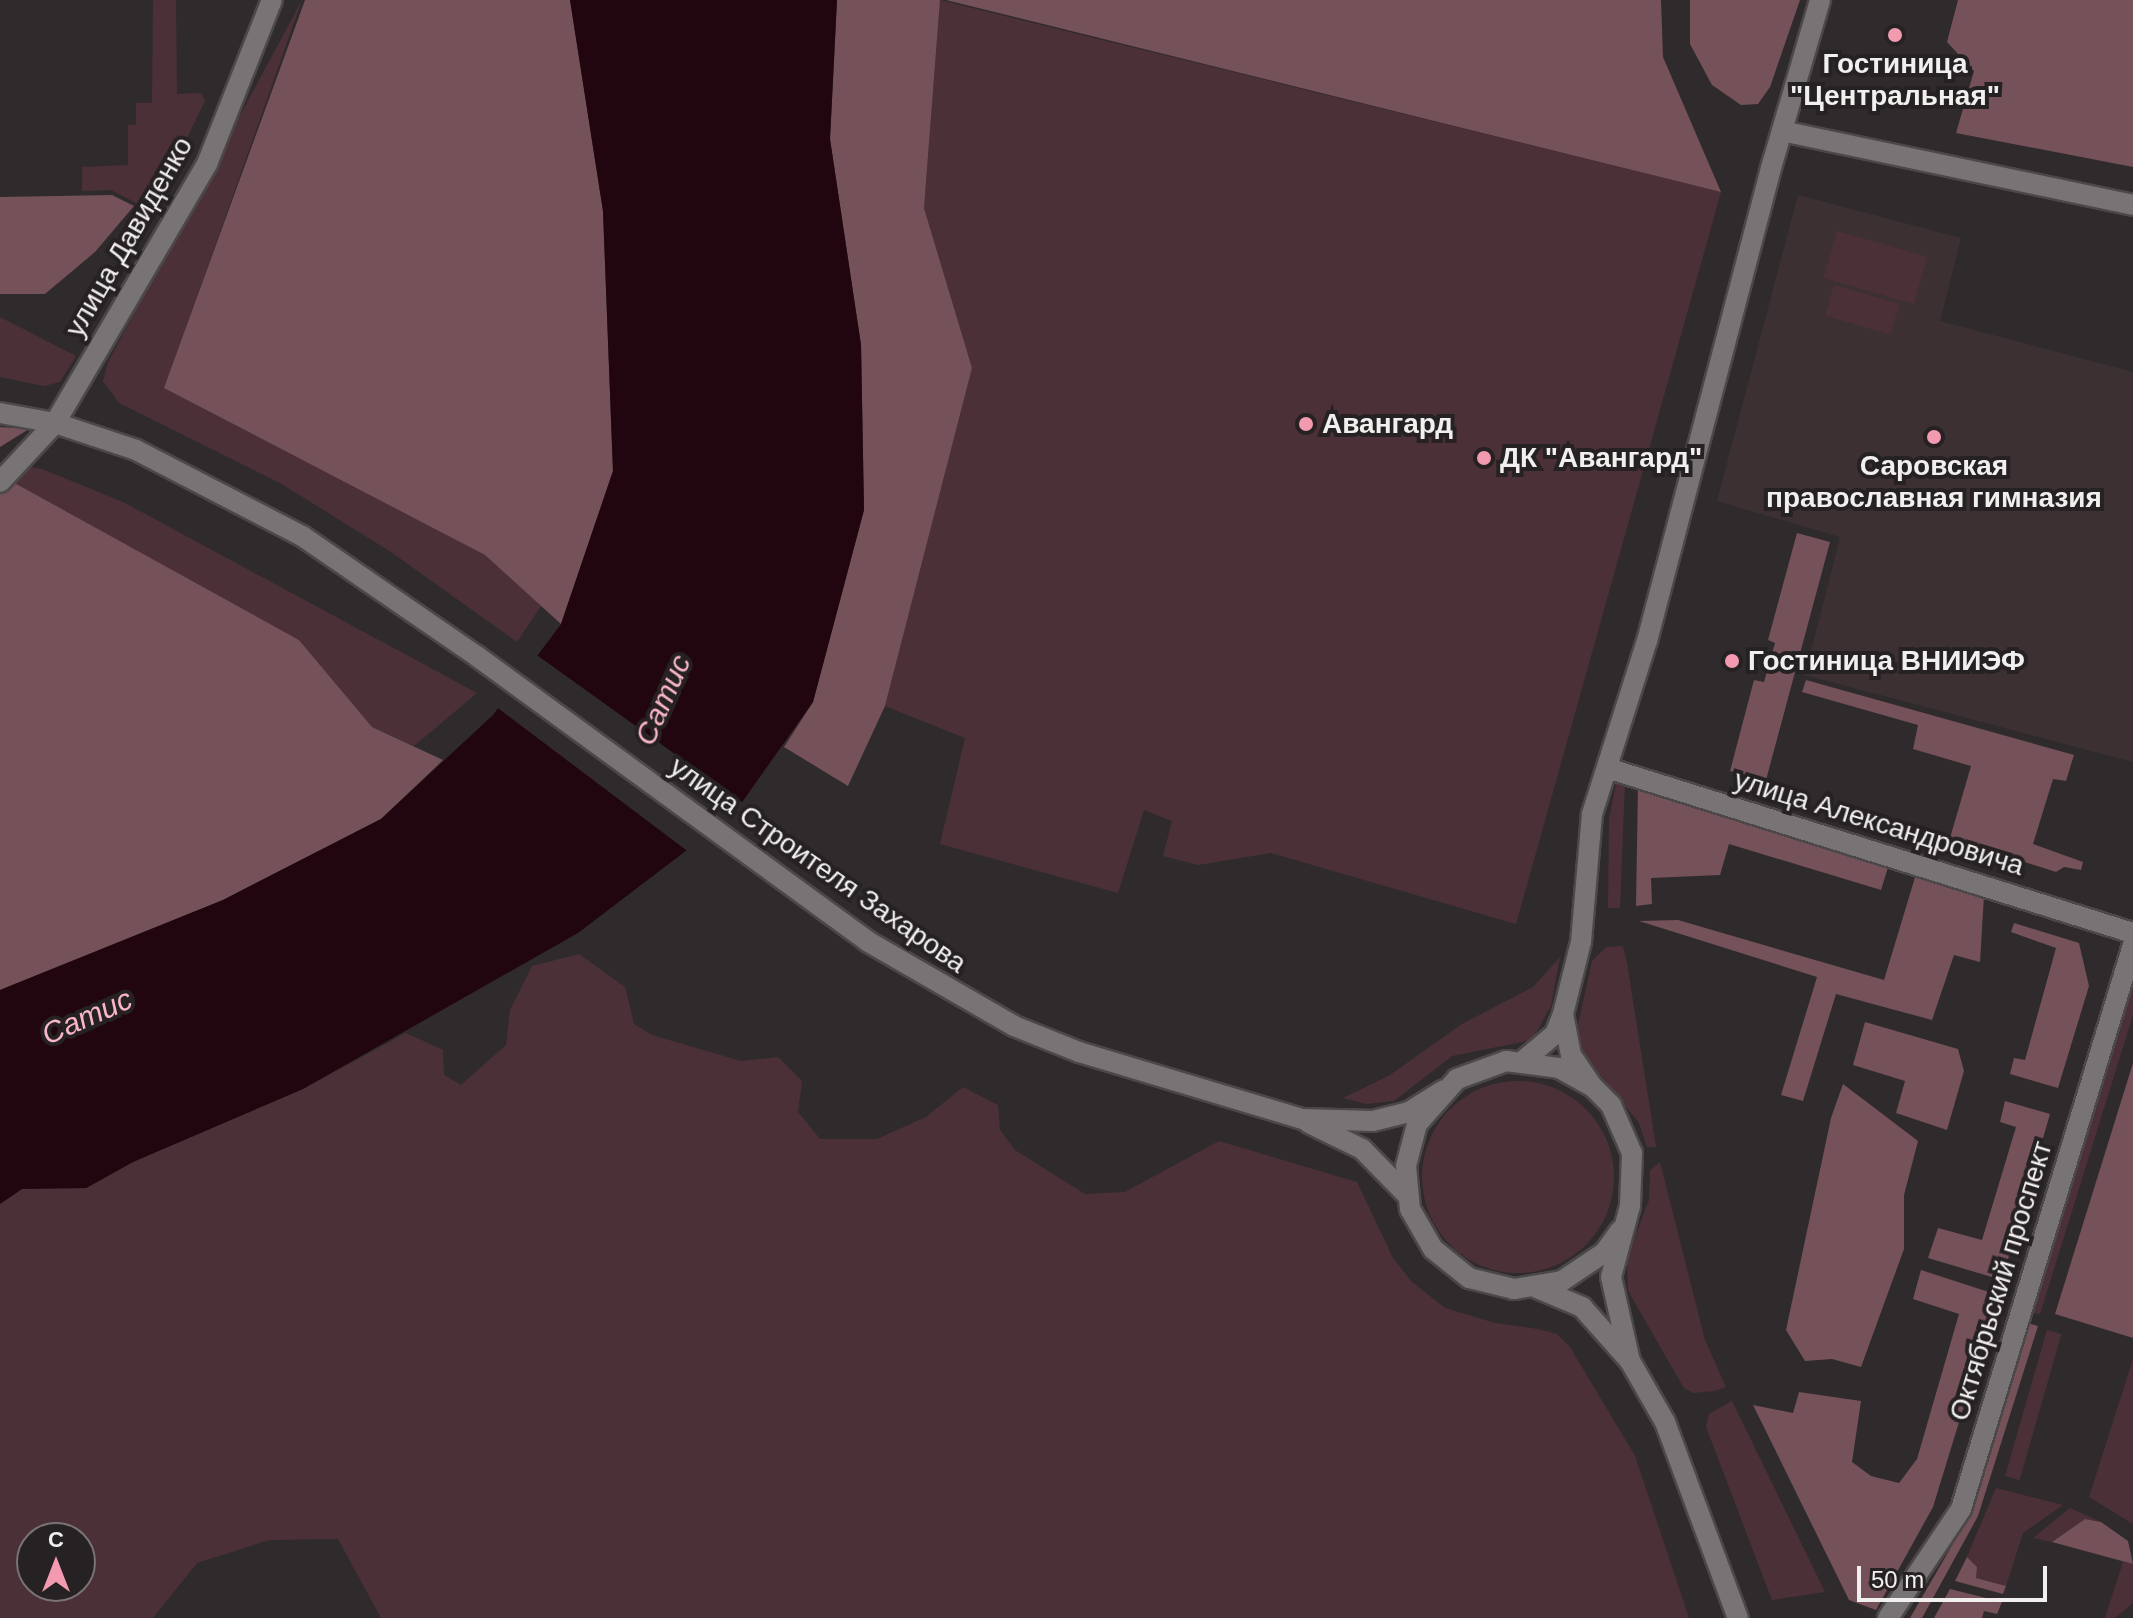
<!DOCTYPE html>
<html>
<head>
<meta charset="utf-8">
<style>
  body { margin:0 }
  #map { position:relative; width:2133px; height:1618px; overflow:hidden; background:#2f2b2c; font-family:Arial,sans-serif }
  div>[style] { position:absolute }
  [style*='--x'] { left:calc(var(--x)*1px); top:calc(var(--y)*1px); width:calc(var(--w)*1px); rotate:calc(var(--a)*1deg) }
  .built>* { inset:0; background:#3c3033 }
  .green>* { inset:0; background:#4c3037; transform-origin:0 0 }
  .round { border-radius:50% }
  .forest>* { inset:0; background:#75515a }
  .water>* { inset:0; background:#22060f }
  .pier>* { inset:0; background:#2f2b2c }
  .roads { filter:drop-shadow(2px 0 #4c4849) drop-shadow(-2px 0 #4c4849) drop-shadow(0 2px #4c4849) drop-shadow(0 -2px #4c4849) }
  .minor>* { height:20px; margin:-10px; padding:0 10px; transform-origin:10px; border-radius:10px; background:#787374 }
  .tertiary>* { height:20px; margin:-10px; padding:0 10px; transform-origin:10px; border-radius:10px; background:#787374 }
  .dots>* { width:22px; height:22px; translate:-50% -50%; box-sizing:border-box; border:4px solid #262122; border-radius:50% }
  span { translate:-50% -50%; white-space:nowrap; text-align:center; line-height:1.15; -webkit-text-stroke:8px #262122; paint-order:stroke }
  .poi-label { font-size:28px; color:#f2efef; font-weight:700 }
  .left { translate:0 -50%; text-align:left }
  .street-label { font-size:28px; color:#f2efef }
  .water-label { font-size:30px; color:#f8b6c6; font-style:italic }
  .north { position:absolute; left:16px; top:1522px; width:80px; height:80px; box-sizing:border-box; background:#262122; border:2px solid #787374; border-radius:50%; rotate:0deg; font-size:22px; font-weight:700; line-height:32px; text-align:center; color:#f2efef }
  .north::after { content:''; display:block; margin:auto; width:28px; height:36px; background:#f19ab0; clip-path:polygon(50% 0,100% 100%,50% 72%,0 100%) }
  .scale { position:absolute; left:1857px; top:1566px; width:190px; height:36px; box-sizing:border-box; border:4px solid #f2efef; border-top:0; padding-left:10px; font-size:24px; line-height:28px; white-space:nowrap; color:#f2efef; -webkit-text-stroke:6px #262122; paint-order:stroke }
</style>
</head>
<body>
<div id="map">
  <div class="built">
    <div style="clip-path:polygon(1798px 195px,1961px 238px,1940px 321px,2133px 372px,2133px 762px,1805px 675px,1840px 537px,1717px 501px)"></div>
  </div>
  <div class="green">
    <div style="clip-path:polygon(153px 0,176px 0,177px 94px,201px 93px,205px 101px,165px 183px,146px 208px,111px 190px,82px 191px,82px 167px,128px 165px,128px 125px,136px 125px,136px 103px,152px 103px)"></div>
    <div style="clip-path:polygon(302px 0,165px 388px,485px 555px,541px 606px,517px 642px,391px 552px,280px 483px,119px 403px,103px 381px,108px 362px)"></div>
    <div style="clip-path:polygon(940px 0,1721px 192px,1516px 924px,1271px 853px,1198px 865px,1163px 856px,1172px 821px,1144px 810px,1118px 893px,940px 844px,965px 738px,885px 706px,972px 368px,924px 208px)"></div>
    <div style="left:1837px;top:231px;width:94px;height:49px;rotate:16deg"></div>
    <div style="left:1834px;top:285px;width:68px;height:32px;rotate:16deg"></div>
    <div style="clip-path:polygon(0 317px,76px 356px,60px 382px,44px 386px,0 377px)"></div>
    <div style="clip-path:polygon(15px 464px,42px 469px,123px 502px,477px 693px,414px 746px,372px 727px,299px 640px,21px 491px,3px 478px)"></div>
    <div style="clip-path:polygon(1617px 778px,1625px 781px,1620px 908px,1608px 908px,1609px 819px)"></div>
    <div style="clip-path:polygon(1623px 946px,1627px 963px,1656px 1147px,1647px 1147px,1639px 1123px,1581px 1051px,1578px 1025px,1592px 961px,1606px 947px)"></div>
    <div style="clip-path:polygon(evenodd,579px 954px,625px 987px,634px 1024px,652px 1035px,741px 1061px,778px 1057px,802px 1081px,798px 1112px,820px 1139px,877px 1139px,926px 1117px,963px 1087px,998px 1105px,1000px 1130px,1015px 1150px,1085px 1194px,1125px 1192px,1219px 1141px,1357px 1182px,1393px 1258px,1412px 1282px,1445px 1308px,1495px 1323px,1538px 1329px,1557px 1334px,1570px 1347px,1635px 1456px,1689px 1618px,381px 1618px,338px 1539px,269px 1540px,197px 1563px,153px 1618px,0 1618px,0 1204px,22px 1189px,87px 1188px,133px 1162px,303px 1089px,406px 1033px,443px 1050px,444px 1075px,461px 1085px,506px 1045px,510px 1010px,532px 966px,579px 954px,32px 1538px,80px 1538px,80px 1586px,32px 1586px,32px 1538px)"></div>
    <div style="clip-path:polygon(1560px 957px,1551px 1006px,1532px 1040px,1452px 1056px,1394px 1101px,1366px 1104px,1343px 1098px,1390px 1075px,1462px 1024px,1533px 987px)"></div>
    <div style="clip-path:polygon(2133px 974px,2133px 1015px,2040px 1314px,2029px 1312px)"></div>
    <div class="round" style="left:1422px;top:1081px;width:192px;height:192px"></div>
    <div style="clip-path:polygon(1660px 1162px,1705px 1340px,1726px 1387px,1715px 1391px,1693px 1393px,1684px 1388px,1628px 1291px,1627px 1257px,1649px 1200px,1650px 1170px)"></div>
    <div style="left:2047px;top:1330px;width:15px;height:152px;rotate:16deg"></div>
    <div style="clip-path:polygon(2133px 1359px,2133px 1524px,2089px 1497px)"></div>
    <div style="clip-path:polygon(1732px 1401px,1825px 1592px,1772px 1600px,1706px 1427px,1709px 1414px)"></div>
    <div style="clip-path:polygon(1996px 1488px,2063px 1505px,2023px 1533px,2006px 1586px,1976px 1578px,1977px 1567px,1967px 1557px)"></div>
    <div style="clip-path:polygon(2070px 1508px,2101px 1522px,2085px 1519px,2052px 1542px,2033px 1538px)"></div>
    <div style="clip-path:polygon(2123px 1562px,2133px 1564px,2133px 1603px,2115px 1618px,2105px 1618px)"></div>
  </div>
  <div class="forest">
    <div style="clip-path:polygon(305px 0,570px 0,603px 211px,613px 471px,561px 624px,485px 555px,164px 388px)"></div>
    <div style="clip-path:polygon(837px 0,940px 0,924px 208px,972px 368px,885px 706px,848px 786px,784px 747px,813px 702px,864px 510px,861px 345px,830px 139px)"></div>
    <div style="clip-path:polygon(946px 0,1661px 0,1663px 57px,1721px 192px)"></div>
    <div style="clip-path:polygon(1690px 0,1800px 0,1770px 87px,1758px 104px,1741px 105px,1712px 85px,1690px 44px)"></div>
    <div style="clip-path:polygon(1958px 0,2133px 0,2133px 167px,1956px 133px,1974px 71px,1947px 42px)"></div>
    <div style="clip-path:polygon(112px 195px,134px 206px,95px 252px,45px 294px,0 294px,0 197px)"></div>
    <div style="clip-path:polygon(0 427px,29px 429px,0 447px)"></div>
    <div style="clip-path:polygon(0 475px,299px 640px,372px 727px,443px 760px,381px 819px,223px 900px,0 990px)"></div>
    <div style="clip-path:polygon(1797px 533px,1830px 542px,1766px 780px,1730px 771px,1754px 680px,1764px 682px,1775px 643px,1768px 640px)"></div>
    <div style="clip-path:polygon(1806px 680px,2074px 755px,2066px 781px,2053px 779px,2033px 844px,2083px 862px,2081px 870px,2064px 867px,2056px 872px,1950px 838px,1971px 766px,1913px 749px,1918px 725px,1802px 692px)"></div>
    <div style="clip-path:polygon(1638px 785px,1890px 861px,1881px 890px,1729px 844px,1720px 875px,1651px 878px,1652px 904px,1636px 906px)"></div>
    <div style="clip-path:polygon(1916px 874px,1984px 895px,1980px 962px,1954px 955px,1932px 1020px,1836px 994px,1803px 1101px,1781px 1095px,1817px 977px,1639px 921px,1678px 920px,1884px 980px)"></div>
    <div style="clip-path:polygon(2014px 923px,2079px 943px,2089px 986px,2058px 1088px,2010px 1074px,2014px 1058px,2025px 1060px,2056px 948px,2011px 932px)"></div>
    <div style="clip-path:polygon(1865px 1022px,1958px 1049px,1964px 1071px,1947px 1130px,1896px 1113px,1905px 1081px,1853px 1065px)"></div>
    <div style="clip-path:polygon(2133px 1063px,2133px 1338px,2055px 1314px)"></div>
    <div style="clip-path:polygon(1843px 1084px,1918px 1141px,1904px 1195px,1904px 1249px,1861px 1367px,1832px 1359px,1805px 1361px,1786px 1330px,1831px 1118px)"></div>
    <div style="clip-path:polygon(2005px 1101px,2050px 1114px,2002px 1280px,1928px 1258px,1938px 1228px,1982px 1240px,2016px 1127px,2000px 1122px)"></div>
    <div style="clip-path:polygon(1921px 1270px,1998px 1295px,1933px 1507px,1876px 1610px,1849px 1600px,1753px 1405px,1793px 1413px,1799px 1392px,1861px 1401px,1852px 1462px,1871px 1476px,1899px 1483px,1917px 1459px,1959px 1314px,1913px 1299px)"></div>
    <div style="clip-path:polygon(2027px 1323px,2038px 1326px,1978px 1516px,1922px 1618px,1910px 1618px,1969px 1516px)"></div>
    <div style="clip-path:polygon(2085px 1519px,2101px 1522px,2128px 1541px,2133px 1564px,2052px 1542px)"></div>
    <div style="clip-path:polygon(1967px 1557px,1977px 1567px,1976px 1578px,2006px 1586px,2003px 1594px,1955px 1581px)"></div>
    <div style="clip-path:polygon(1950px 1589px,2002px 1602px,1997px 1614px,1984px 1611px,1982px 1618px,1934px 1618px)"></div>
  </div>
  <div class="water">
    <div style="clip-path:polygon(570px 0,837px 0,830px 139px,861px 345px,864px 510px,813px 702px,733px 815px,578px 933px,303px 1089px,133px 1162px,86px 1188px,22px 1189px,0 1204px,0 990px,223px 900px,381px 819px,493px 715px,561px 624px,613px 471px,603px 211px)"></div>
  </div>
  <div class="pier">
    <div style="clip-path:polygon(534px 653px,746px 805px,736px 818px,690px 853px,495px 706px)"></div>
  </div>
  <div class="roads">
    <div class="minor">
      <div style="--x:1782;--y:131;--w:359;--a:11.9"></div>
      <div style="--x:0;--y:482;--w:81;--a:-47"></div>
      <div style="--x:55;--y:423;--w:300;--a:-59.6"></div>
      <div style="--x:207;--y:164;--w:176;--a:-68.4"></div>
      <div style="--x:1607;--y:768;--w:551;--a:17.42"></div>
      <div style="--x:1563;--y:1014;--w:42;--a:79"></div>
      <div style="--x:1571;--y:1055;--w:37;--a:56"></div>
      <div style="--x:1523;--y:1061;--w:42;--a:-40.2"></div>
      <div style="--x:1555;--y:1034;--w:22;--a:-68"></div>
      <div style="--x:1563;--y:1014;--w:74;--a:-76"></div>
      <div style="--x:1581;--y:942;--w:128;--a:-85.1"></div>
      <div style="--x:1592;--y:814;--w:182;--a:-72.4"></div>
      <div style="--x:1647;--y:641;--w:489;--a:-75.3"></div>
      <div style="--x:1771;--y:168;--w:175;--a:-73.7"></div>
      <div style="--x:1888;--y:1618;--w:131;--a:-56.2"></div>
      <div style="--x:1961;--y:1509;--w:590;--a:-73.04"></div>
    </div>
    <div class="tertiary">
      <div style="--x:0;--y:413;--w:56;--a:10.3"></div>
      <div style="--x:55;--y:423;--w:85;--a:18.4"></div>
      <div style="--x:136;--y:450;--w:187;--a:27.4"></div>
      <div style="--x:302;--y:536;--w:214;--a:34.5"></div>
      <div style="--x:478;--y:657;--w:482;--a:36.1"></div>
      <div style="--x:867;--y:941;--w:170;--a:30"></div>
      <div style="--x:1014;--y:1026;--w:70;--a:21.8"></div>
      <div style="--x:1079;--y:1052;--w:233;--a:16.7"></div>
      <div style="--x:1302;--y:1119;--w:71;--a:1.6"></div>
      <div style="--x:1373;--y:1121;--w:37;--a:-14"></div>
      <div style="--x:1409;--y:1112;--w:41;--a:-32.2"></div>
      <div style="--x:1309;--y:1123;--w:59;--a:26.1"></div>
      <div style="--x:1362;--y:1149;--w:64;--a:45.6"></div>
      <div style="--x:1620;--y:1231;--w:26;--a:126"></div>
      <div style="--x:1605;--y:1252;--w:52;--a:146"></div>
      <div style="--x:1562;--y:1281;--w:49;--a:170.5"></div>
      <div style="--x:1514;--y:1289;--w:46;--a:-166.3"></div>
      <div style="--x:1469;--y:1278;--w:46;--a:-141.1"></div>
      <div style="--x:1433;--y:1249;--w:46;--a:-119.9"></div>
      <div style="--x:1410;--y:1209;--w:43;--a:-95.3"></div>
      <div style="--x:1406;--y:1166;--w:43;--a:-75.3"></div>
      <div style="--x:1417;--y:1124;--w:60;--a:-48.4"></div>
      <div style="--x:1457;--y:1079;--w:52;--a:-20.2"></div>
      <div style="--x:1506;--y:1061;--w:53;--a:7.5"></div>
      <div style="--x:1559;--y:1068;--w:38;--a:29"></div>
      <div style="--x:1592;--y:1086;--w:27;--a:45"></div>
      <div style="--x:1611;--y:1105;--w:52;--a:66.4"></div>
      <div style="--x:1632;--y:1153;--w:53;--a:92.2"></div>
      <div style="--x:1630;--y:1206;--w:73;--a:105"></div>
      <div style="--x:1611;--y:1277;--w:86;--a:77.3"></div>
      <div style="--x:1537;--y:1288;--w:49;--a:22.9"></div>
      <div style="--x:1582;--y:1307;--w:72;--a:48.4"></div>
      <div style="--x:1630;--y:1361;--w:70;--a:60.2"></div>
      <div style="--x:1665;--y:1422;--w:209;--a:69.6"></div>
    </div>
  </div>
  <div class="dots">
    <div style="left:1895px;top:35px;background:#f19ab0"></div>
    <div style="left:1306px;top:424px;background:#f19ab0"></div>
    <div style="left:1934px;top:437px;background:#f19ab0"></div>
    <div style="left:1484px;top:458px;background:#f19ab0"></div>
    <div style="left:1732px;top:661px;background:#f19ab0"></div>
  </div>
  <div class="poi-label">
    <span style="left:1895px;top:80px">Гостиница<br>"Центральная"</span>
    <span class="left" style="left:1322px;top:424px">Авангард</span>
    <span class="left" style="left:1500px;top:458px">ДК "Авангард"</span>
    <span style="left:1934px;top:482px">Саровская<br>православная гимназия</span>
    <span class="left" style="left:1748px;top:661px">Гостиница ВНИИЭФ</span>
  </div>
  <div class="street-label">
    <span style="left:129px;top:237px;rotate:-60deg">улица Давиденко</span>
    <span style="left:1879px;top:823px;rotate:17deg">улица Александровича</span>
    <span style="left:818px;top:865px;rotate:35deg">улица Строителя Захарова</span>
    <span style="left:2001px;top:1281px;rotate:-73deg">Октябрьский проспект</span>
  </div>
  <div class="water-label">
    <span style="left:663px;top:700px;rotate:-66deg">Сатис</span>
    <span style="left:87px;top:1017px;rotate:-24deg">Сатис</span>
  </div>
  <div class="north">С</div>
  <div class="scale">50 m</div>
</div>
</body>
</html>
